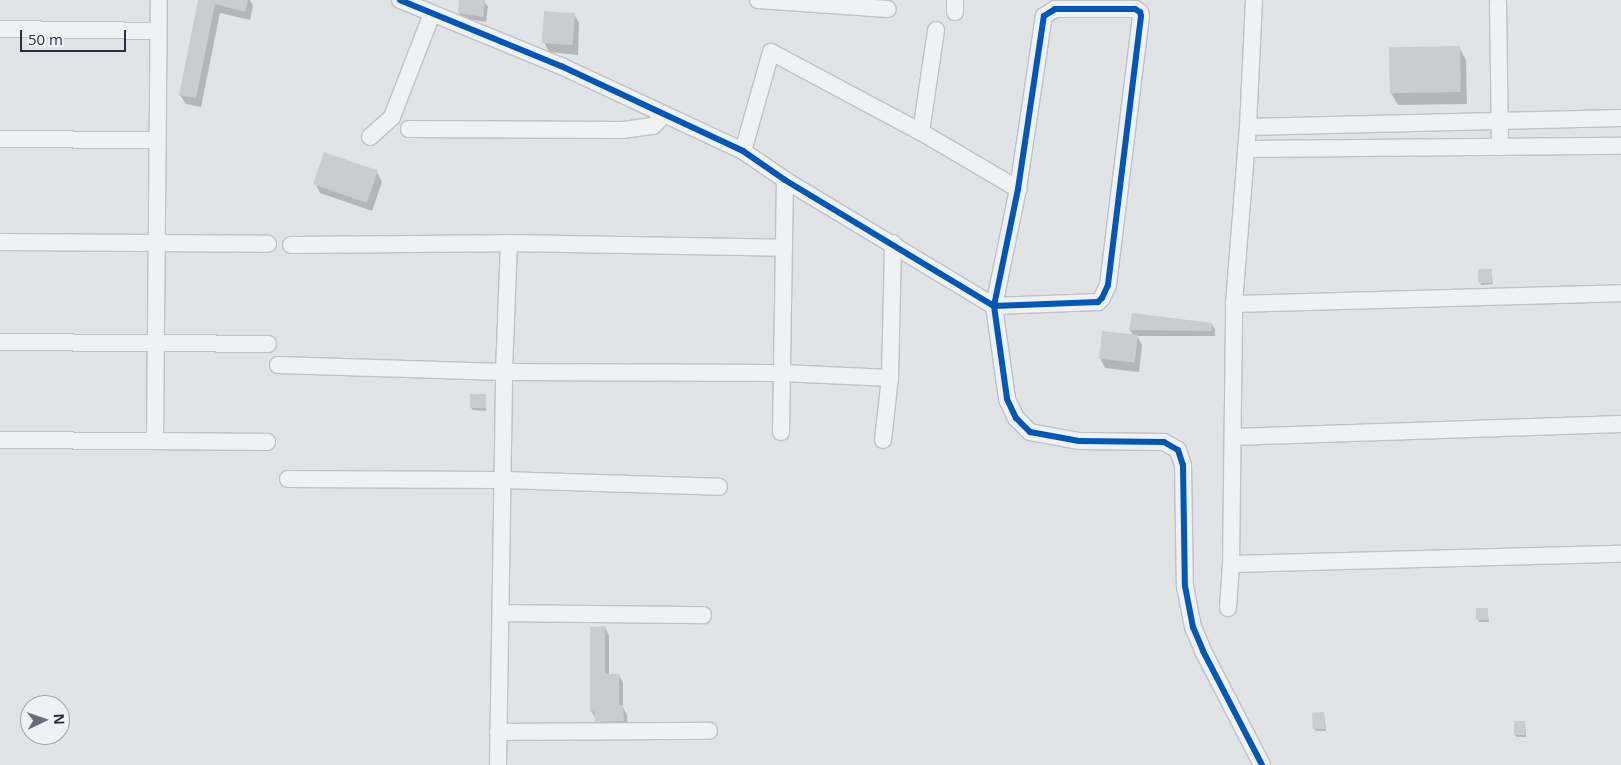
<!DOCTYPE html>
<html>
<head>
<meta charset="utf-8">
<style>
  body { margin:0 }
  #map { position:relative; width:1621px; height:765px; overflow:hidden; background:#e1e3e6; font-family:"Open Sans",sans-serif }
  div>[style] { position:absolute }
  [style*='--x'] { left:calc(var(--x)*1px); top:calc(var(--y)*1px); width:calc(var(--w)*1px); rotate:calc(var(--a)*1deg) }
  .shadow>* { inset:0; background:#0003 }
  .building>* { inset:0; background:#cbccd0; transform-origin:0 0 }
  .roads { filter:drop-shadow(1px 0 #bfc1c4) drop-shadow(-1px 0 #bfc1c4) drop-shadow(0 1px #bfc1c4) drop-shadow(0 -1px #bfc1c4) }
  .minor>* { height:16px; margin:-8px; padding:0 8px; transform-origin:8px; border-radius:8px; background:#f0f1f3 }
  .cycleway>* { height:6px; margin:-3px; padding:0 3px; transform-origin:3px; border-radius:3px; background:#0057b8 }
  span { translate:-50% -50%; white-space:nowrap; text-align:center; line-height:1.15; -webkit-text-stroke:4px #eef1f6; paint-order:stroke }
  .north { position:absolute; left:20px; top:695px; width:50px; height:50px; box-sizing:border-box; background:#eef1f6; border:1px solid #9ea3ad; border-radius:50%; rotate:87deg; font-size:14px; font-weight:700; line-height:20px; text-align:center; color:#272e40 }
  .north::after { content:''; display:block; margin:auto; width:18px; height:22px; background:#686d7a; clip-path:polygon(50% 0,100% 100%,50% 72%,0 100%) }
  .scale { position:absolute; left:20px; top:30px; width:106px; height:22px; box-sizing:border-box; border:2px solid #272e40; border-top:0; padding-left:6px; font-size:15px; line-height:18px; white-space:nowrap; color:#272e40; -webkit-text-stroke:4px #eef1f6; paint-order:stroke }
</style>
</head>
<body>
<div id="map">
  <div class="shadow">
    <div style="clip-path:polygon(199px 0,250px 0,253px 6px,250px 20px,220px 13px,201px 107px,186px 104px,180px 95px)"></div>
    <div style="clip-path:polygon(461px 0,484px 1px,488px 7px,486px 22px,462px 18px,459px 13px)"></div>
    <div style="clip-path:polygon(574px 14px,579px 23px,578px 55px,549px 52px,544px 42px)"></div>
    <div style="clip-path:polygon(1459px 47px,1466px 60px,1467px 104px,1398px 105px,1391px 93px)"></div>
    <div style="clip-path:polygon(377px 172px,382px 182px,372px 211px,320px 193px,315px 183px)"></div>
    <div style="clip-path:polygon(1491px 270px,1493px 284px,1481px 285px,1480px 282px)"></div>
    <div style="clip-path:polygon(1212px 324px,1215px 330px,1215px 336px,1137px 336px,1142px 345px,1139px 372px,1105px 368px,1100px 358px,1134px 336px,1130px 330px)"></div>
    <div style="clip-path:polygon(485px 396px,486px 411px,473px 410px,471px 408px)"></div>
    <div style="clip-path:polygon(1487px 609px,1489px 622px,1479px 622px,1477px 619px)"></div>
    <div style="clip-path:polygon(605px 627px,609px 636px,609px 675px,619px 675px,623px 683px,623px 707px,627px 715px,628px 729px,601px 729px,592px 712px)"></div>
    <div style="clip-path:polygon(1324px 714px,1326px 731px,1316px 731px,1314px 729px)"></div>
    <div style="clip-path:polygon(1525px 722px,1526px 737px,1517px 737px,1515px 735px)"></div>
  </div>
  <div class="building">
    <div style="clip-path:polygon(198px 0,248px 0,245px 12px,215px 4px,196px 98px,179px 95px)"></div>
    <div style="clip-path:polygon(459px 0,485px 0,483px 17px,458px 13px)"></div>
    <div style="left:544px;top:11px;width:31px;height:32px;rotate:4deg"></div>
    <div style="left:1460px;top:46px;width:46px;height:71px;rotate:89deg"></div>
    <div style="left:324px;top:152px;width:57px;height:34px;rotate:19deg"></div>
    <div style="left:1478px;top:269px;width:14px;height:14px"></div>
    <div style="clip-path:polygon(1132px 313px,1212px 323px,1212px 331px,1129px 330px)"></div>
    <div style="left:1102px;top:331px;width:36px;height:28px;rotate:6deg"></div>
    <div style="left:470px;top:394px;width:16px;height:14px"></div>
    <div style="left:1476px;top:608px;width:12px;height:12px"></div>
    <div style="clip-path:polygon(605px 626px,605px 674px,619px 674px,619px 705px,623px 705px,624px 721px,595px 722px,594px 711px,590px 712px,590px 627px)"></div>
    <div style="left:1324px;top:712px;width:17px;height:12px;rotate:87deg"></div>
    <div style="left:1514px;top:721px;width:11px;height:14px"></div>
  </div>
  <div class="roads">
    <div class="minor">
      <div style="--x:400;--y:0;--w:174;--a:22.3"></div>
      <div style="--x:561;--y:66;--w:201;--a:25"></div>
      <div style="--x:743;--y:151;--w:51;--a:34.6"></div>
      <div style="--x:785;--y:180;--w:244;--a:31.1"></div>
      <div style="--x:994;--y:306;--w:94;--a:82"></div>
      <div style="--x:1007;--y:399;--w:21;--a:65"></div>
      <div style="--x:1016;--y:418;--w:20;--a:45"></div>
      <div style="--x:1030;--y:432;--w:50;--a:10.4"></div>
      <div style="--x:1079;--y:441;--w:85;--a:0.7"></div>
      <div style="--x:1164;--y:442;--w:16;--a:30"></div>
      <div style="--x:1178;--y:450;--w:16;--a:72"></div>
      <div style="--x:1183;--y:465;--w:121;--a:89.1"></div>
      <div style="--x:1185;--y:586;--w:42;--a:79"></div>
      <div style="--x:1193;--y:627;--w:26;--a:67"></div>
      <div style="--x:1203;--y:651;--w:128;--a:62.6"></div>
      <div style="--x:758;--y:0;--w:130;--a:4"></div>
      <div style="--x:1498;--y:3;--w:144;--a:89.2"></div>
      <div style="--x:1055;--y:9;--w:80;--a:0"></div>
      <div style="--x:1135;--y:9;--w:6;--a:31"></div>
      <div style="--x:1140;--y:12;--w:4;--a:76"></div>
      <div style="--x:1141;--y:16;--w:271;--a:97"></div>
      <div style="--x:1108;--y:285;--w:14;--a:115"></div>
      <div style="--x:1102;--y:298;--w:6;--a:135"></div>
      <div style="--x:1098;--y:302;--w:104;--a:177.8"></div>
      <div style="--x:994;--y:306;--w:119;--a:-78.4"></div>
      <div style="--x:1018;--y:189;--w:175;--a:-81.5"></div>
      <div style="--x:1044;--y:16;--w:13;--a:-32"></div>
      <div style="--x:955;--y:12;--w:12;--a:-90"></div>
      <div style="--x:0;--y:29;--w:158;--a:0.7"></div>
      <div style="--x:1248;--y:127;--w:373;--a:-1.4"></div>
      <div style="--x:409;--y:129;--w:214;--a:0.3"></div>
      <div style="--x:623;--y:130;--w:30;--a:-8"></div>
      <div style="--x:653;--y:126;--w:16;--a:-45"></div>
      <div style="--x:921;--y:132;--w:103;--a:-81.6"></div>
      <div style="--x:370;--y:137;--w:30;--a:-42"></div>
      <div style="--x:392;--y:117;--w:110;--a:-68.8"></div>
      <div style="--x:0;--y:139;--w:156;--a:0.4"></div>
      <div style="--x:1246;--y:149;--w:375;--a:-0.5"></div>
      <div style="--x:743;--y:151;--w:103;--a:-74.2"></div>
      <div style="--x:771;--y:52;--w:170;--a:28.1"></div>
      <div style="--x:921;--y:132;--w:113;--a:30.4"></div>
      <div style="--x:0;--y:242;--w:268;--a:0.4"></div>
      <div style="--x:291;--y:245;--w:218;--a:-0.5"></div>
      <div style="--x:509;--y:243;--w:275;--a:1"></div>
      <div style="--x:1234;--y:304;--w:387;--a:-1.6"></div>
      <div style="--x:0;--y:342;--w:268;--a:0.4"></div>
      <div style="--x:278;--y:365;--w:226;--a:1.8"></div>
      <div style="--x:504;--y:372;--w:278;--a:0.2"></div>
      <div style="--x:782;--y:373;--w:108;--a:2.7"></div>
      <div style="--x:781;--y:432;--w:252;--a:-89.1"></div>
      <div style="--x:1233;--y:437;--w:388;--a:-1.9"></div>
      <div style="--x:0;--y:440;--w:155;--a:0.4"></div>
      <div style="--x:155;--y:441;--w:441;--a:-89.5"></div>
      <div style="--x:883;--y:440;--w:62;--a:-83.6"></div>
      <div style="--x:890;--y:378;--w:135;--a:-88.7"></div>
      <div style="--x:155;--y:441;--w:112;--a:0.5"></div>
      <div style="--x:288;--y:479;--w:214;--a:0.3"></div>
      <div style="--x:502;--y:480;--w:217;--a:1.8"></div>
      <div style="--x:1231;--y:564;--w:390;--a:-1.5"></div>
      <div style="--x:1228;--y:608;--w:44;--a:-86.1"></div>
      <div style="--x:1231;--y:564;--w:260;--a:-89.3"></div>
      <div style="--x:1234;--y:304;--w:178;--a:-85.5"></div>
      <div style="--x:1248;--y:127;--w:127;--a:-87.3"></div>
      <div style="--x:501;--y:613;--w:202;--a:0.6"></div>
      <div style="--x:498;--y:732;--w:211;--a:-0.3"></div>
      <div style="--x:498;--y:765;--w:393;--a:-89.1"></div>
      <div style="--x:504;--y:372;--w:129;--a:-87.8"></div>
    </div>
  </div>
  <div class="cycleway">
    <div style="--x:400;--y:0;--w:174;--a:22.3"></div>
    <div style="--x:561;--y:66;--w:201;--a:25"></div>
    <div style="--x:743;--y:151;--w:51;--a:34.6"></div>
    <div style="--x:785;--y:180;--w:244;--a:31.1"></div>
    <div style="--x:994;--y:306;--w:94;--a:82"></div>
    <div style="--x:1007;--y:399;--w:21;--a:65"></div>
    <div style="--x:1016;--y:418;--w:20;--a:45"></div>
    <div style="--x:1030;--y:432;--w:50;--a:10.4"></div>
    <div style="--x:1079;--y:441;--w:85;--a:0.7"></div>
    <div style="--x:1164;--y:442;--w:16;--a:30"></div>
    <div style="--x:1178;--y:450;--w:16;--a:72"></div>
    <div style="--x:1183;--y:465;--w:121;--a:89.1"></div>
    <div style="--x:1185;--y:586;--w:42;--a:79"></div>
    <div style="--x:1193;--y:627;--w:26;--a:67"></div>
    <div style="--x:1203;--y:651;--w:128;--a:62.6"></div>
    <div style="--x:1055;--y:9;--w:80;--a:0"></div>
    <div style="--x:1135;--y:9;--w:6;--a:31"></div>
    <div style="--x:1140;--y:12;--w:4;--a:76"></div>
    <div style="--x:1141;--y:16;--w:271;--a:97"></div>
    <div style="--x:1108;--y:285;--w:14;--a:115"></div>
    <div style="--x:1102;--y:298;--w:6;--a:135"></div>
    <div style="--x:1098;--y:302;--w:104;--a:177.8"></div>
    <div style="--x:994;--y:306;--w:119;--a:-78.4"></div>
    <div style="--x:1018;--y:189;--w:175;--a:-81.5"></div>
    <div style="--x:1044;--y:16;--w:13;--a:-32"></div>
  </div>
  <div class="north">N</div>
  <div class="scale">50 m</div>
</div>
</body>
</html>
